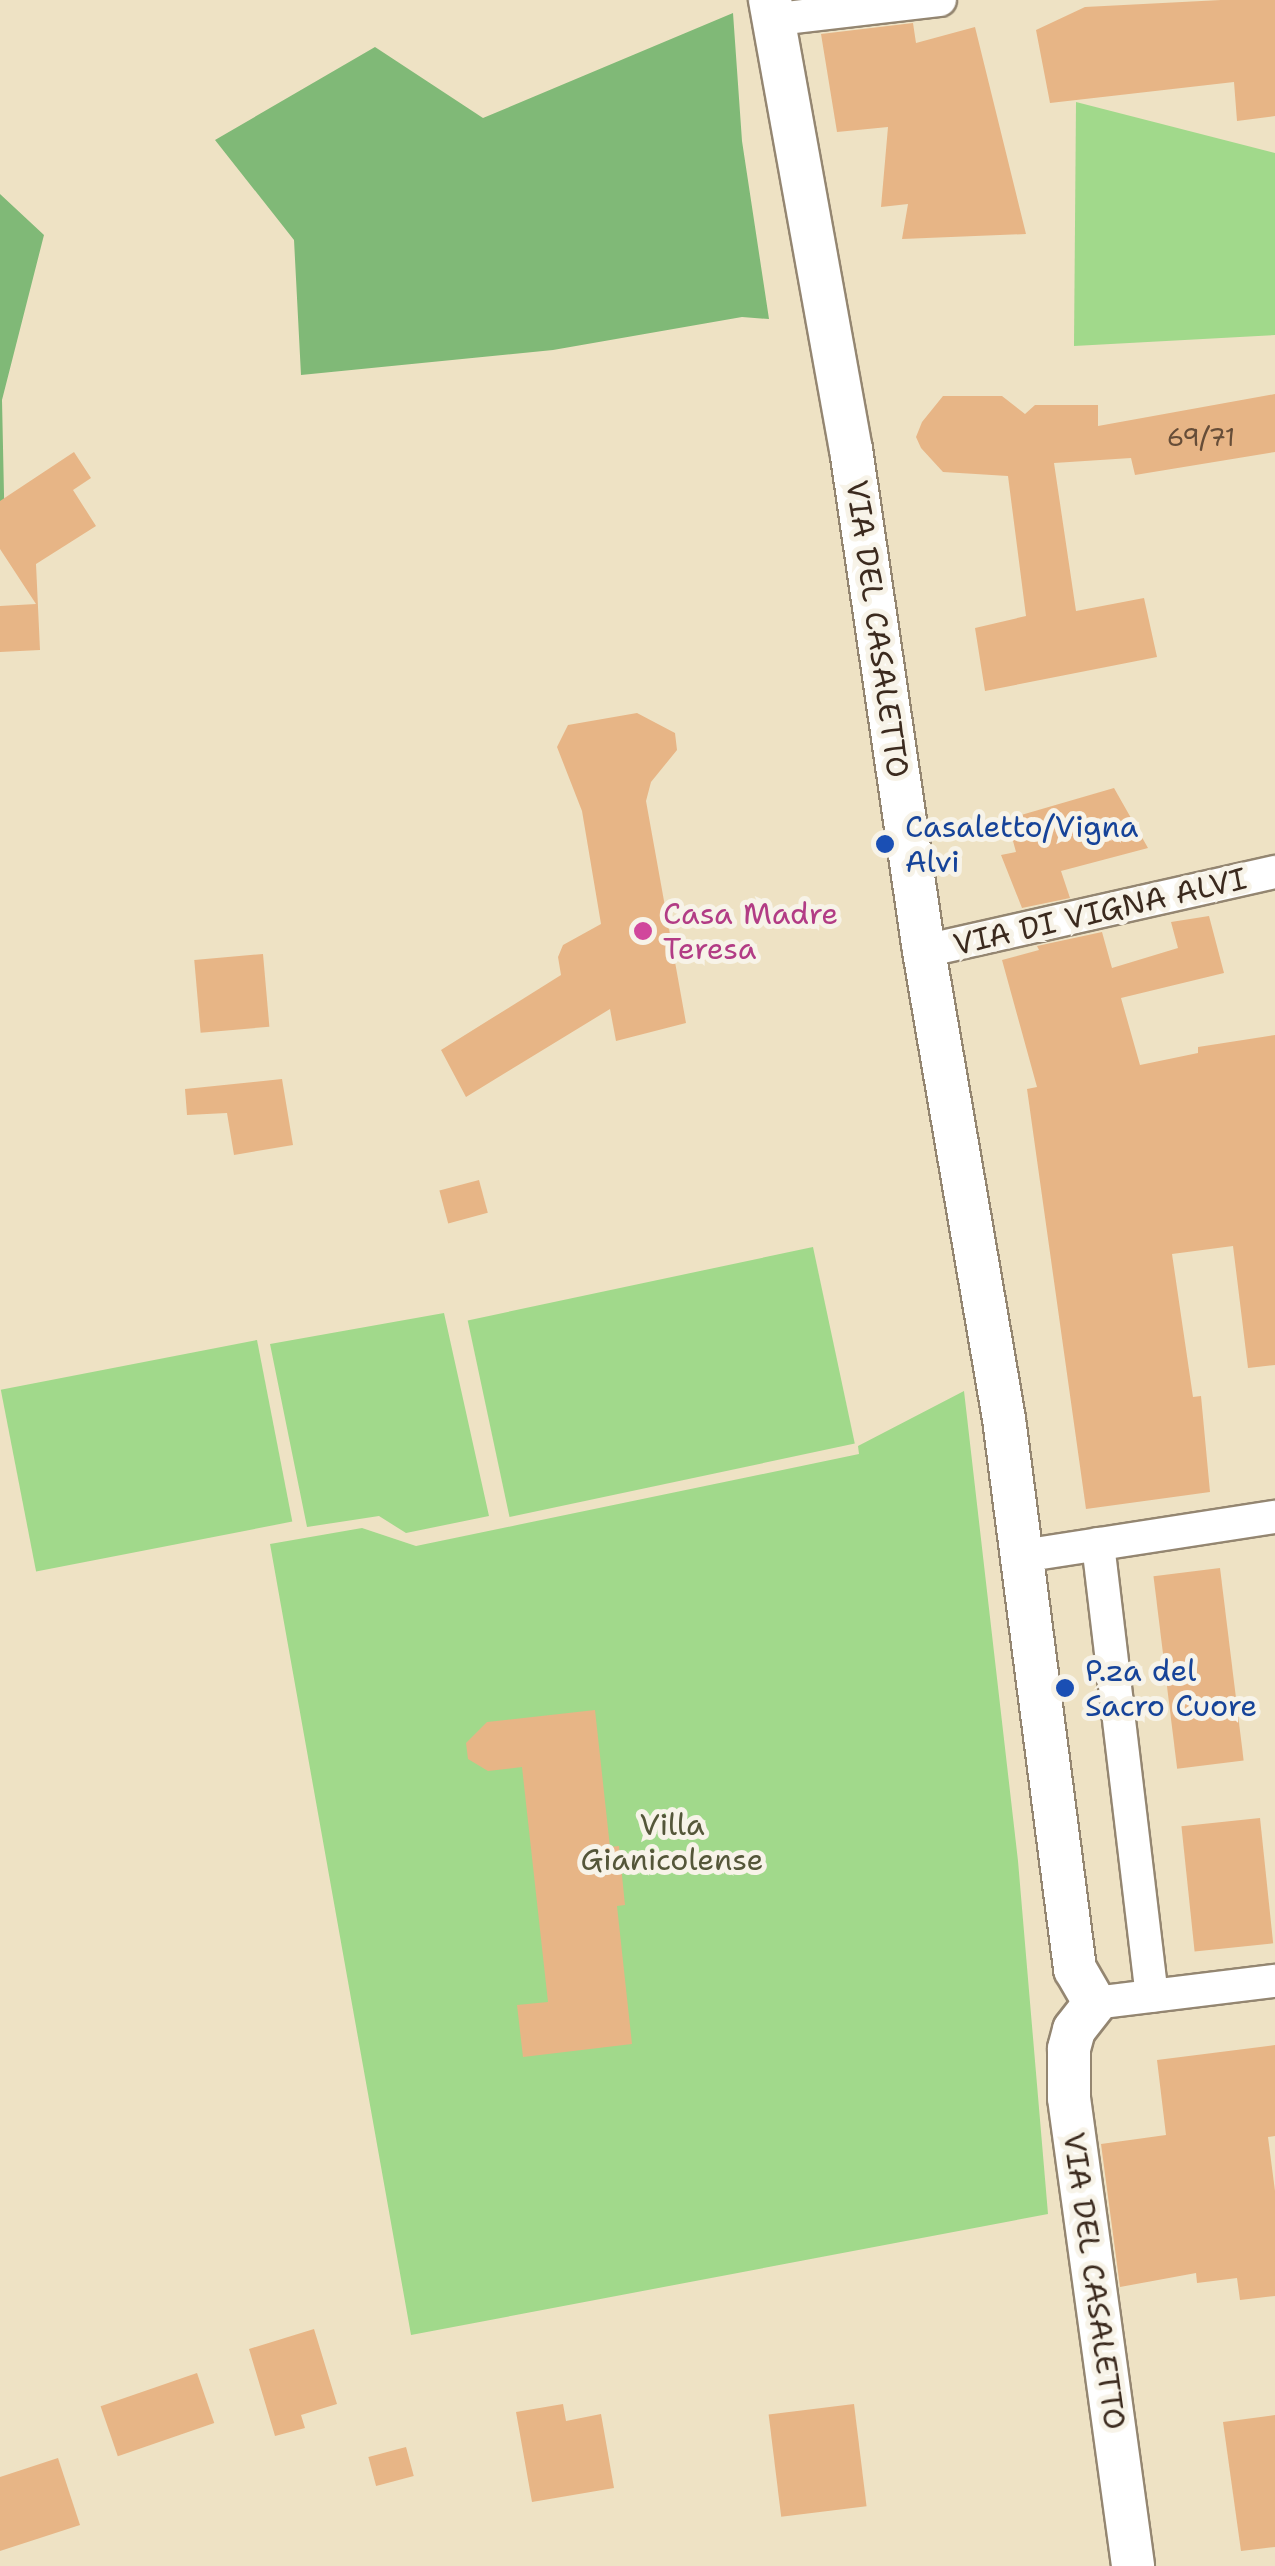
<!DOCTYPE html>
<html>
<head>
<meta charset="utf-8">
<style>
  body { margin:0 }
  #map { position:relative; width:1275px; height:2566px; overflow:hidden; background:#eee2c4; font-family:"Shantell Sans",sans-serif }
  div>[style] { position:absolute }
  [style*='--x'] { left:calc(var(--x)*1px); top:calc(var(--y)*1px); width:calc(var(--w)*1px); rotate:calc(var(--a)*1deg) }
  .green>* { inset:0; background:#a1d98b; transform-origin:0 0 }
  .forest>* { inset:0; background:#80b977 }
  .building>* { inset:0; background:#e7b586; transform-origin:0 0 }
  .roads { filter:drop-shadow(2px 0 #948671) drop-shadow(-2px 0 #948671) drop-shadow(0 2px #948671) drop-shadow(0 -2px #948671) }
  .minor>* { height:32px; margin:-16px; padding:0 16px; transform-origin:16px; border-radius:16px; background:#fff }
  .tertiary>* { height:42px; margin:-21px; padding:0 21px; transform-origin:21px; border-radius:21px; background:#fff }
  .dots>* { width:28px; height:28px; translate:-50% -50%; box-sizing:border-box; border:5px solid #f7f3e8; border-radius:50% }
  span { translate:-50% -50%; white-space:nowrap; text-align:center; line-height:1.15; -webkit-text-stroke:10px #f7f3e8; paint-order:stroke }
  .number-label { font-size:25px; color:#664d38 }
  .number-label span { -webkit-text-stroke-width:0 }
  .street-label { font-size:30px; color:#3b2a1e }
  .transit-label { font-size:30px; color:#164399 }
  .left { translate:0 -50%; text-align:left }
  .hotel-label { font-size:30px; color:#b23c85 }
  .park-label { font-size:30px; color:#545639 }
</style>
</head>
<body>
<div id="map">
  <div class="green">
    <div style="clip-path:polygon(1076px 102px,1275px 153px,1275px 335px,1074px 346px)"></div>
    <div style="left:813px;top:1247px;width:201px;height:353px;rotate:78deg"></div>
    <div style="clip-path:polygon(444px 1313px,489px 1516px,406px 1533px,379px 1516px,307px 1527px,270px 1344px)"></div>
    <div style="left:257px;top:1340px;width:185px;height:261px;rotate:79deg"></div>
    <div style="clip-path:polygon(964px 1391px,1018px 1861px,1048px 2214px,411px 2335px,270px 1544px,362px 1528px,416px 1546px,859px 1454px,858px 1446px)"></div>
  </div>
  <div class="forest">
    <div style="clip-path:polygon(733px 13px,742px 141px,769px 319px,742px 317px,553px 350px,301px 375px,294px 240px,215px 140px,375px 47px,483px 118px)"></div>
    <div style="clip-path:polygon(0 194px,44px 235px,2px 400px,5px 541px,0 543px)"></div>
  </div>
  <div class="building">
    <div style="clip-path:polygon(1221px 0,1275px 0,1275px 116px,1237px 121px,1234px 82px,1050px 103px,1036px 30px,1085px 7px)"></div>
    <div style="clip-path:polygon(913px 23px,916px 43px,975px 27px,1026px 234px,902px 239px,908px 204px,881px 207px,888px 127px,837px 132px,821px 34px)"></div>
    <div style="clip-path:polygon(1275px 394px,1275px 452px,1135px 475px,1131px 458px,1054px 463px,1076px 611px,1144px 598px,1157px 657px,985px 691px,975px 628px,1026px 616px,1008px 476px,943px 472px,921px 448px,916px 437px,922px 422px,943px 396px,1002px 396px,1025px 414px,1035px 405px,1098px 405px,1098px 426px)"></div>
    <div style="clip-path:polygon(74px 452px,91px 478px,73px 490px,96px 526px,36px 564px,40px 650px,0 652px,0 606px,36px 604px,0 549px,0 501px)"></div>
    <div style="clip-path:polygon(637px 713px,675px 733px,677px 750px,651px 782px,646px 801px,686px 1023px,616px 1041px,610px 1009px,466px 1097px,441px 1050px,561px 975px,558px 957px,563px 945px,601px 924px,582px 811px,557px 747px,568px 725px)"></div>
    <div style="clip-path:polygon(1114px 788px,1148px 848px,1061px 871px,1070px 898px,1022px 908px,1001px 855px,1016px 852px,1007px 819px)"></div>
    <div style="clip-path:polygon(1209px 916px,1224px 973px,1121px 998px,1140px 1065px,1198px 1053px,1198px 1047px,1275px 1035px,1275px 1365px,1248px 1368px,1233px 1246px,1172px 1254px,1193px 1397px,1201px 1396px,1210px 1492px,1086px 1509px,1027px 1089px,1037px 1087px,1002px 960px,1039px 950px,1037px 946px,1102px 932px,1112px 968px,1178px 948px,1171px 922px)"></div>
    <div style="left:263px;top:954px;width:73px;height:69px;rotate:85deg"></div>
    <div style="clip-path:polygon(282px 1079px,293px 1145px,234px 1155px,227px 1113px,187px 1115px,185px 1089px)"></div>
    <div style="left:479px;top:1180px;width:34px;height:41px;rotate:75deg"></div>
    <div style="left:1220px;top:1568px;width:194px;height:67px;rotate:83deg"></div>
    <div style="clip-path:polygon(595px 1710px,610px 1847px,619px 1846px,625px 1905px,617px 1906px,632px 2044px,523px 2057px,517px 2005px,548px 2002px,522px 1767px,488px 1771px,468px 1759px,466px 1743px,487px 1722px)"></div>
    <div style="left:1260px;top:1818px;width:126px;height:79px;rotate:84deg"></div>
    <div style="clip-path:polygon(1275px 2045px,1275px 2136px,1268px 2137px,1275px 2191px,1275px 2296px,1240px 2300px,1237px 2278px,1197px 2283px,1196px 2273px,1120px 2287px,1101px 2144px,1166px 2135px,1157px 2060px)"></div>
    <div style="clip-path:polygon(314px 2329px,337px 2404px,301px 2415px,305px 2428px,275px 2436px,249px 2349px)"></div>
    <div style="left:197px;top:2373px;width:53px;height:102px;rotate:71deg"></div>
    <div style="clip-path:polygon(563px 2404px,566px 2421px,601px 2414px,614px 2488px,532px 2502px,516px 2412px)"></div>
    <div style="left:854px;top:2404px;width:103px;height:86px;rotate:83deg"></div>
    <div style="clip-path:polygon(1275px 2415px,1275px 2547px,1241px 2551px,1223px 2422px)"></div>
    <div style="left:406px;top:2447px;width:30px;height:39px;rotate:75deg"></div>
    <div style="clip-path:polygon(58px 2458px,80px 2525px,0 2551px,0 2477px)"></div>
  </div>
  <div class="roads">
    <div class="minor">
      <div style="--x:786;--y:18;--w:155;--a:-6.7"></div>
      <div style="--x:924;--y:951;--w:360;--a:-12.7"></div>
      <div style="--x:1098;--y:1544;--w:455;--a:83.2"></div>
      <div style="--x:1022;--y:1556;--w:256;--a:-8.8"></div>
      <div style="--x:1095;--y:2003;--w:181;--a:-7"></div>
    </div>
    <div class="tertiary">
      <div style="--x:770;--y:0;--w:456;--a:79.8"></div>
      <div style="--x:851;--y:449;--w:507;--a:81.73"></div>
      <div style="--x:924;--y:951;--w:475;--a:80.3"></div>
      <div style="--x:1004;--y:1419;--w:555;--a:82.64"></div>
      <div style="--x:1075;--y:1969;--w:39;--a:60"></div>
      <div style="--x:1095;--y:2003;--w:34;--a:128"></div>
      <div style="--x:1074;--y:2030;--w:20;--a:105"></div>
      <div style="--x:1069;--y:2049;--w:49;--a:90"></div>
      <div style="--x:1069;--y:2098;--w:472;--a:82.2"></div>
    </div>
  </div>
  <div class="dots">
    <div style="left:885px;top:844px;background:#1a4fb4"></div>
    <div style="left:643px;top:931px;background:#d1479c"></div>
    <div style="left:1065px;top:1688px;background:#1a4fb4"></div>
  </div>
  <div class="number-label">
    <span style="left:1201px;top:437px">69/71</span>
  </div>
  <div class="street-label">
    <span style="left:877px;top:629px;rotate:82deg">VIA DEL CASALETTO</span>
    <span style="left:1100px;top:912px;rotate:-13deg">VIA DI VIGNA ALVI</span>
    <span style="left:1094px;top:2281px;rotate:82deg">VIA DEL CASALETTO</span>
  </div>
  <div class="transit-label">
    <span class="left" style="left:905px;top:844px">Casaletto/Vigna<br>Alvi</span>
    <span class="left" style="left:1085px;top:1688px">P.za del<br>Sacro Cuore</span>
  </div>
  <div class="hotel-label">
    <span class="left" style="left:663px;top:931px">Casa Madre<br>Teresa</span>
  </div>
  <div class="park-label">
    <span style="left:672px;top:1842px">Villa<br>Gianicolense</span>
  </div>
</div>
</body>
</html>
